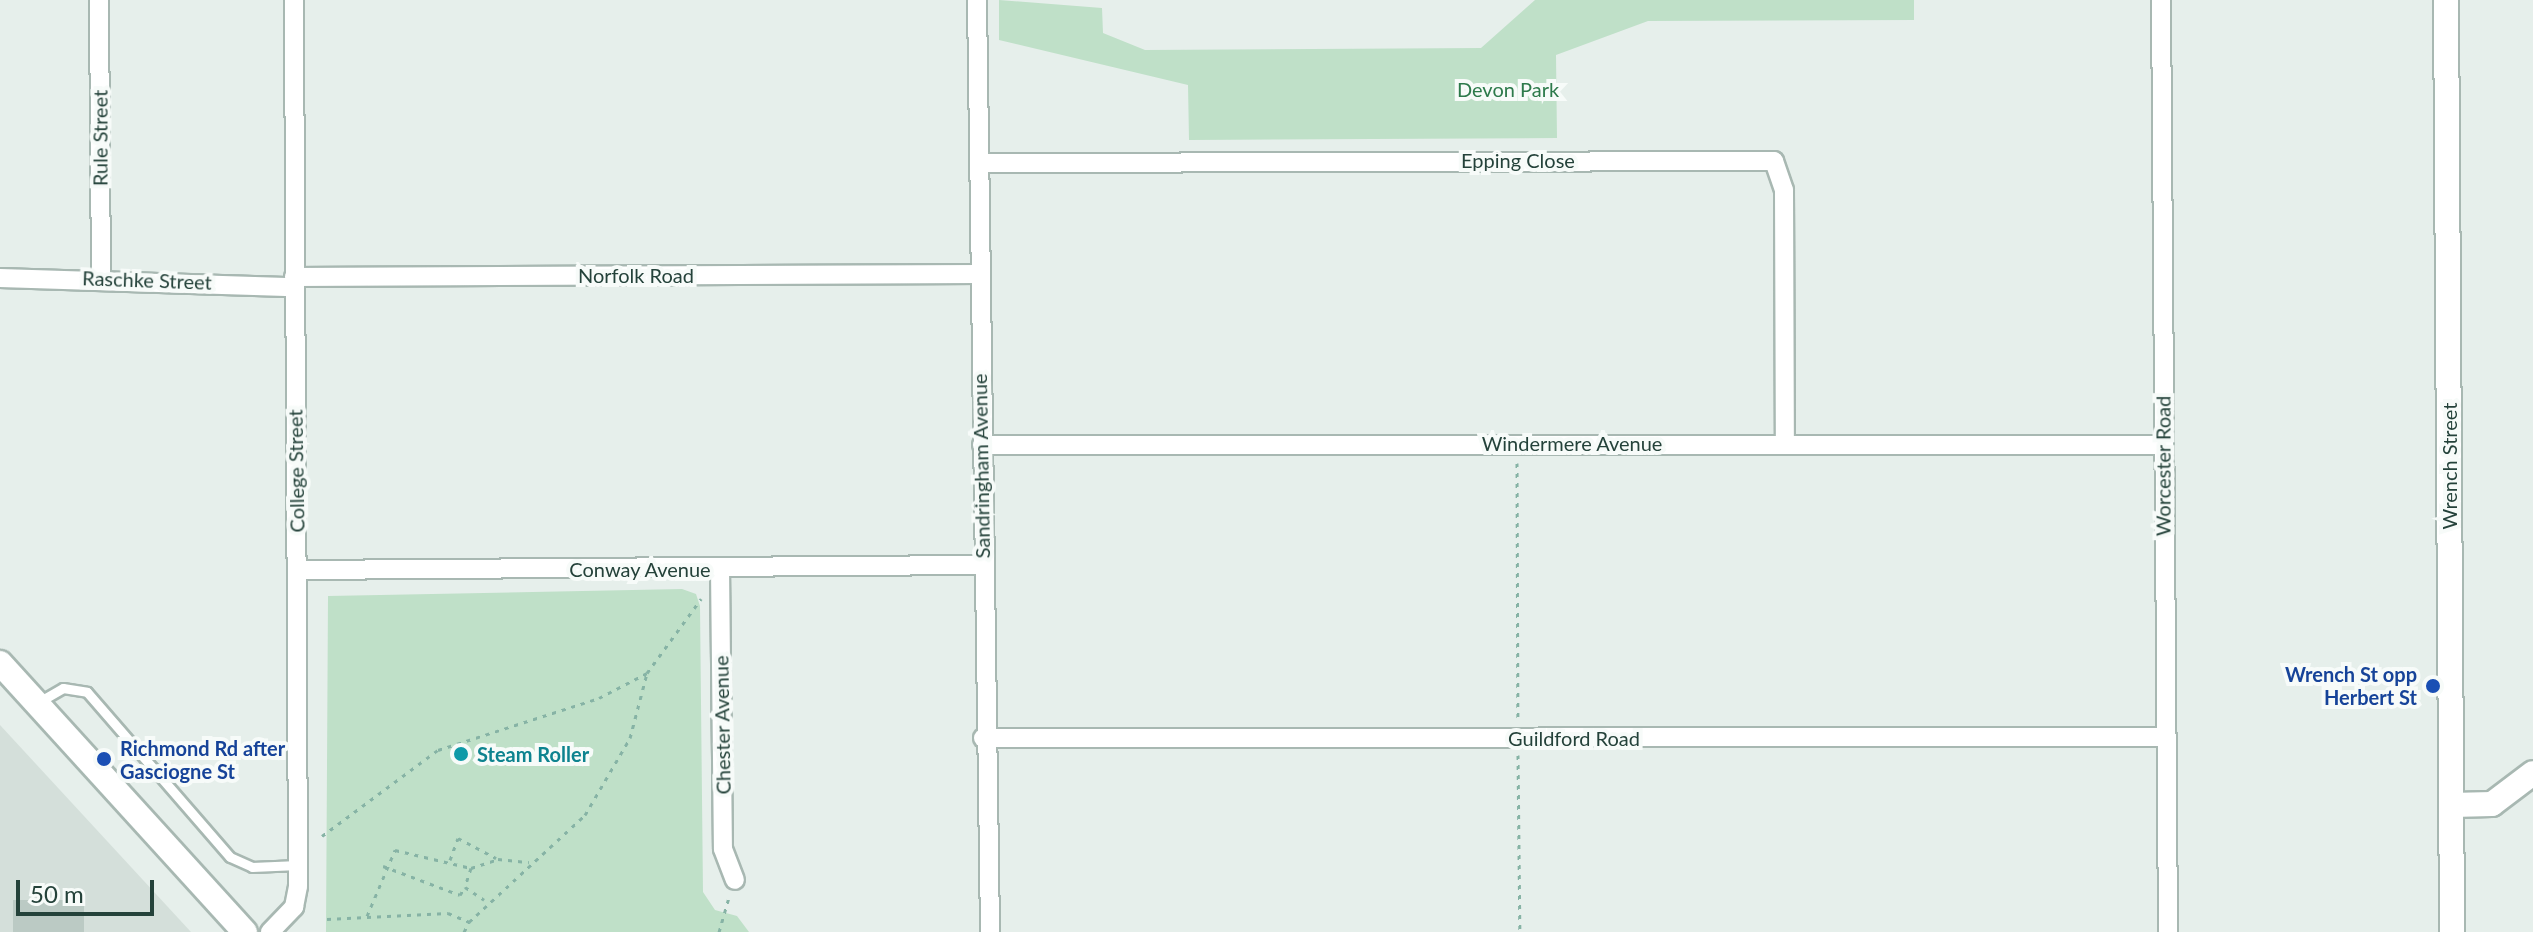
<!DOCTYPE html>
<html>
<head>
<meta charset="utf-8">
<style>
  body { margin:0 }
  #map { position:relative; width:2533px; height:932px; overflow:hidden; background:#e6efeb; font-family:Lato,sans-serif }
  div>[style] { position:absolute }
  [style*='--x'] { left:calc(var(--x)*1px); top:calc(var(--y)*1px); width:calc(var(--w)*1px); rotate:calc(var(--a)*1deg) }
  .built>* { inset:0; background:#d4dfda }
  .green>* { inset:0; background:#bfe0c8 }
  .building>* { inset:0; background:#bbcac4; transform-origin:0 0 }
  .path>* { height:3px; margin-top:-1.5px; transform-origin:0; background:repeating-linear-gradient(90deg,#86b3a5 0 4px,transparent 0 10px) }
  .roads { filter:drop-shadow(2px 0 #a8b8b2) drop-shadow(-2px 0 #a8b8b2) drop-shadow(0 2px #a8b8b2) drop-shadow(0 -2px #a8b8b2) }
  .lane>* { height:9px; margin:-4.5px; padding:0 4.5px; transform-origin:4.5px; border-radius:4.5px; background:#fff }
  .street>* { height:18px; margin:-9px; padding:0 9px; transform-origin:9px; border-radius:9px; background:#fff }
  .secondary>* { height:24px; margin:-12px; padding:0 12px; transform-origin:12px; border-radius:12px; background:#fff }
  .dots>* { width:22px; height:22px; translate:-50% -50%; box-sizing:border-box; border:4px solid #f7fbf9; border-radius:50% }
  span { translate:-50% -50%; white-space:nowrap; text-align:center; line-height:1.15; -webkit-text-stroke:8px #f7fbf9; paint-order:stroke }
  .park-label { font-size:20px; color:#2d7a4b }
  .street-label { font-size:20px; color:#24423a }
  .transit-label { font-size:20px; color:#164399; font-weight:700 }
  .right { translate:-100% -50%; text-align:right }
  .left { translate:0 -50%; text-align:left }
  .culture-label { font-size:20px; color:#0d838f; font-weight:700 }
  .scale { position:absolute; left:16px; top:880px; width:138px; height:36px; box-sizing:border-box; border:4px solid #24423a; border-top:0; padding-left:10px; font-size:24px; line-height:28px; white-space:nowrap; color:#24423a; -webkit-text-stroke:6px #f7fbf9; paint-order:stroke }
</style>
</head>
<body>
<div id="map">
  <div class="built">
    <div style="clip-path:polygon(0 725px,191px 932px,0 932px)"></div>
  </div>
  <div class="green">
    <div style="clip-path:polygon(999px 0,1102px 8px,1103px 33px,1145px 50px,1481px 48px,1535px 0,1914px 0,1914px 20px,1648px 21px,1556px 55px,1557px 138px,1189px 140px,1188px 85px,999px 40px)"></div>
    <div style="clip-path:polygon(682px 589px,696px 594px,700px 606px,703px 892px,715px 910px,737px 916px,749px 932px,326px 932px,328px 596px)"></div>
  </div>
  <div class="building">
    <div style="left:13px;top:900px;width:71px;height:32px"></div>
  </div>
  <div class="path">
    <div style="--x:1517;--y:463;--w:256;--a:89.8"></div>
    <div style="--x:1518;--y:755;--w:177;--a:89.4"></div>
    <div style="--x:322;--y:836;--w:144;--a:-36.6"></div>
    <div style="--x:438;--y:750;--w:169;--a:-17.9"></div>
    <div style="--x:599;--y:698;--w:54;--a:-27.5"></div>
    <div style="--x:450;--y:860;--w:23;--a:-70"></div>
    <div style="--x:458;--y:838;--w:43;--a:27.8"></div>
    <div style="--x:383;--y:866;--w:82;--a:20.6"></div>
    <div style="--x:460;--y:895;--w:9;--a:-58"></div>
    <div style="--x:471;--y:868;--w:20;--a:108"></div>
    <div style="--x:465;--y:887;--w:23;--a:34"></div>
    <div style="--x:367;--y:916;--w:72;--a:-67"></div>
    <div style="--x:395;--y:850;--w:78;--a:13.3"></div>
    <div style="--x:471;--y:868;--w:28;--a:-18"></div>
    <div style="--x:498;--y:859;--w:31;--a:6"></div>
    <div style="--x:327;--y:919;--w:121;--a:-2.8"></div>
    <div style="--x:448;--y:913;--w:23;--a:23"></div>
    <div style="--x:469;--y:922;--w:158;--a:-42.7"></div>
    <div style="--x:585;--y:815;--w:89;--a:-59.7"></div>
    <div style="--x:630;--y:738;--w:67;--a:-75.3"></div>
    <div style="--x:647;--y:673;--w:92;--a:-53.9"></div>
    <div style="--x:464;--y:932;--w:11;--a:-63"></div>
    <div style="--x:719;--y:932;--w:36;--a:-74"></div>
  </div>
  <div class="roads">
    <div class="lane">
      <div style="--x:37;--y:703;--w:30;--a:-30"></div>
      <div style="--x:63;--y:688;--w:24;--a:9"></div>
      <div style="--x:87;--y:692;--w:218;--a:49.1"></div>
      <div style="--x:230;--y:857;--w:24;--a:24"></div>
      <div style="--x:252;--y:867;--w:46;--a:-2.5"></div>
    </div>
    <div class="street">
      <div style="--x:99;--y:0;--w:277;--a:89.6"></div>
      <div style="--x:977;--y:0;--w:932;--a:89.2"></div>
      <div style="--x:2161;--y:0;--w:932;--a:89.57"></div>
      <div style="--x:979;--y:163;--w:795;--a:-0.14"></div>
      <div style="--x:1774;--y:161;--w:31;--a:71"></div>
      <div style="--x:1784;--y:190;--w:252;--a:89.8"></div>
      <div style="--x:294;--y:277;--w:685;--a:-0.25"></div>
      <div style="--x:0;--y:278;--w:294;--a:1.8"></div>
      <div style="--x:982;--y:445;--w:1181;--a:0"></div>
      <div style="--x:720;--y:568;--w:281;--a:89.4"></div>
      <div style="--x:723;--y:849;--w:33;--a:69"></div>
      <div style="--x:297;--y:570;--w:685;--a:-0.42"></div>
      <div style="--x:983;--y:738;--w:1182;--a:-0.05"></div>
      <div style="--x:270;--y:932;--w:35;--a:-46"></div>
      <div style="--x:294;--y:907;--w:21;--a:-79"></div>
      <div style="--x:298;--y:886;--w:886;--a:-90.26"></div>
    </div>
    <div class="secondary">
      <div style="--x:2446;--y:0;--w:932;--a:89.63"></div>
      <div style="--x:0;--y:663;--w:364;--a:47.7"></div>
      <div style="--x:2452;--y:805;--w:40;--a:-1.4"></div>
      <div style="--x:2492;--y:804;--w:51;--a:-37.1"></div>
    </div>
  </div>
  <div class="dots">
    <div style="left:2433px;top:686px;background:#1a4fb4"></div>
    <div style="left:461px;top:754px;background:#0f9aa8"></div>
    <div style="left:104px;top:759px;background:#1a4fb4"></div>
  </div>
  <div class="park-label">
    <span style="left:1508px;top:89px">Devon Park</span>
  </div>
  <div class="street-label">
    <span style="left:100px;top:138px;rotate:-90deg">Rule Street</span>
    <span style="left:1518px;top:160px">Epping Close</span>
    <span style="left:636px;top:275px">Norfolk Road</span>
    <span style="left:147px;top:280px;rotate:2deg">Raschke Street</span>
    <span style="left:1572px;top:443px">Windermere Avenue</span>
    <span style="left:981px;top:466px;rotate:-91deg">Sandringham Avenue</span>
    <span style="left:2163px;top:466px;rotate:-90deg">Worcester Road</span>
    <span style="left:2449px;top:466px;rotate:-90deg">Wrench Street</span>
    <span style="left:296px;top:471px;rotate:-91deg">College Street</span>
    <span style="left:640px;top:569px">Conway Avenue</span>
    <span style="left:722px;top:725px;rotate:-91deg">Chester Avenue</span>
    <span style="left:1574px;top:738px">Guildford Road</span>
  </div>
  <div class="transit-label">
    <span class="right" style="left:2417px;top:686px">Wrench St opp<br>Herbert St</span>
    <span class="left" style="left:120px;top:760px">Richmond Rd after<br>Gasciogne St</span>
  </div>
  <div class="culture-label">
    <span class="left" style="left:477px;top:754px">Steam Roller</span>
  </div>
  <div class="scale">50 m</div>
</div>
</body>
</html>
